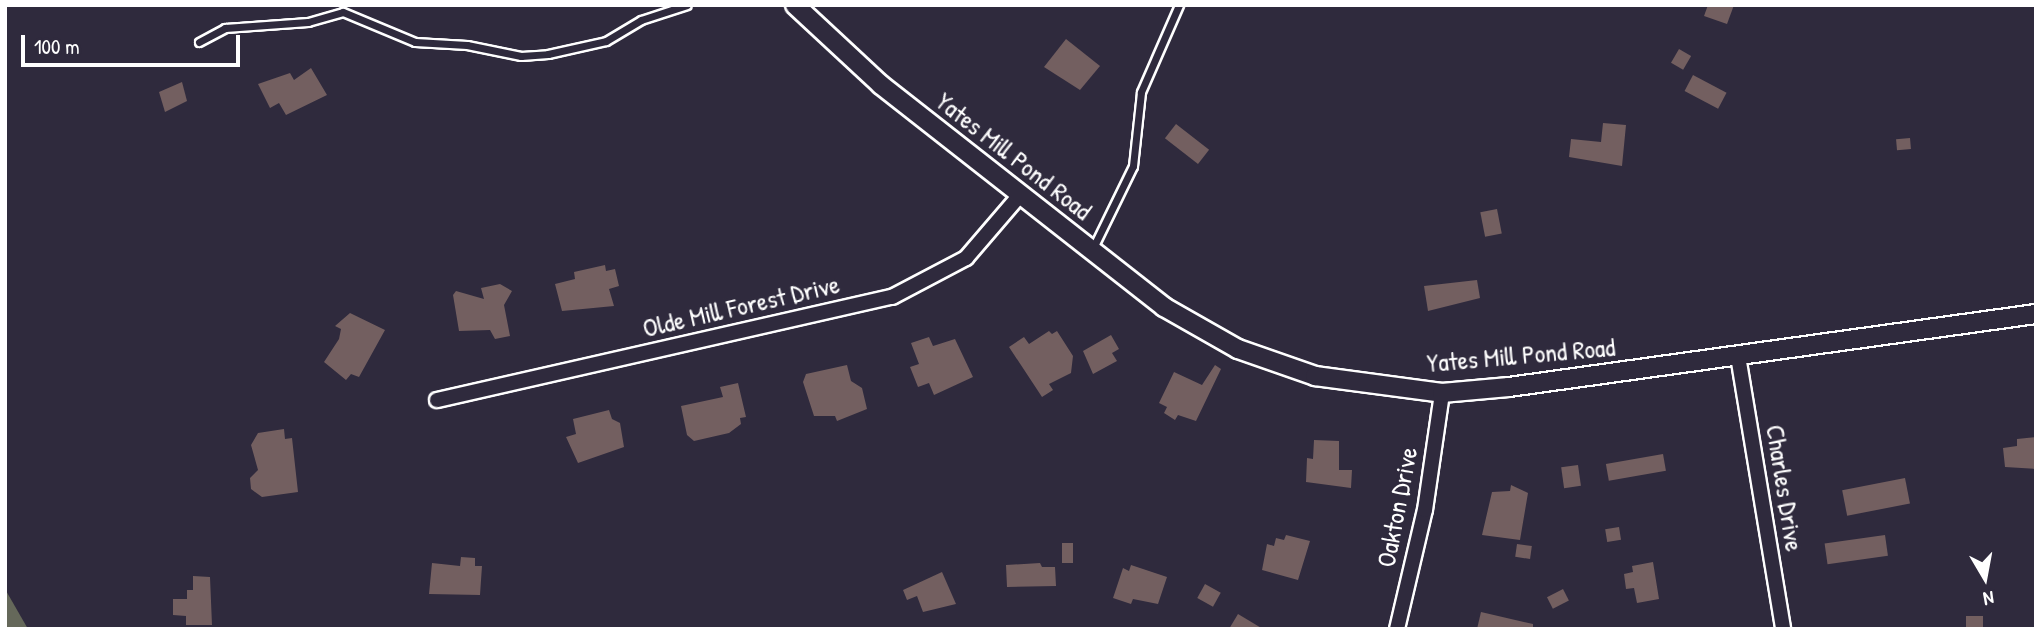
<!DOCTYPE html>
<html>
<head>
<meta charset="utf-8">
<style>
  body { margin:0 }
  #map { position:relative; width:2041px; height:634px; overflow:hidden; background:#2f2a3d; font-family:"Patrick Hand",sans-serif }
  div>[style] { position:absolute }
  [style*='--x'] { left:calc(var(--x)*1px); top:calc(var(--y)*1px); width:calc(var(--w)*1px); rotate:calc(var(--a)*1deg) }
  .green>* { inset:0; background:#65685a }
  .building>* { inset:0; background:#735f60; transform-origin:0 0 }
  .roads { filter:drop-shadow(2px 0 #fff) drop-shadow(-2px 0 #fff) drop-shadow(0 2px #fff) drop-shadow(0 -2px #fff) }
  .service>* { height:7px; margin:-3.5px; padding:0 3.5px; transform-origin:3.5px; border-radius:3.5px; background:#2f2a3d }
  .minor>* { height:14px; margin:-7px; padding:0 7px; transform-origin:7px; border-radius:7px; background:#2f2a3d }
  .tertiary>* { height:18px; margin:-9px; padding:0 9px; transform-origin:9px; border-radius:9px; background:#2f2a3d }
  span { translate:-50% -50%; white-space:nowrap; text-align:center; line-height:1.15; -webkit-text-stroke:5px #2f2a3d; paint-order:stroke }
  .street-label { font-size:26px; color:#fff }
  .frame { position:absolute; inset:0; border:7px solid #fff; pointer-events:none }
  .north { position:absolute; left:1950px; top:543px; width:70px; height:70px; -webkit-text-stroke:5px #2f2a3d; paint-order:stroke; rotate:170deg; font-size:19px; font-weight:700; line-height:28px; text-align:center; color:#fff }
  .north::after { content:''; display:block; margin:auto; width:24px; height:32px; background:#fff; clip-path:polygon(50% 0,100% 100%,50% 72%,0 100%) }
  .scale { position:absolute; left:21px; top:35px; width:219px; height:32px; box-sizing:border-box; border:4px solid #fff; border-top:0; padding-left:9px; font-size:21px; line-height:24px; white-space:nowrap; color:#fff; -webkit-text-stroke:5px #2f2a3d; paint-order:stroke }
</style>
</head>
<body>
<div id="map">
  <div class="green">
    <div style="clip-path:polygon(5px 589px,28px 629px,5px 629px)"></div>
  </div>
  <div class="building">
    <div style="clip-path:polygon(1708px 5px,1734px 5px,1727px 24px,1704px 16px)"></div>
    <div style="clip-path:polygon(1066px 39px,1100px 66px,1080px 90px,1044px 67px)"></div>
    <div style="left:1679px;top:49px;width:14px;height:16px;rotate:30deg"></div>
    <div style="clip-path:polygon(311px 68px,327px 95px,286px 115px,279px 103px,270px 108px,258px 84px,290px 73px,294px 80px)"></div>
    <div style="left:1693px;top:75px;width:38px;height:18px;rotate:28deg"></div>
    <div style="clip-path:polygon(182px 82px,187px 101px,165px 112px,159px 92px)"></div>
    <div style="clip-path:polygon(1603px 123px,1626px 125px,1622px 166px,1569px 157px,1571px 139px,1601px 142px)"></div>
    <div style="left:1176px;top:124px;width:42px;height:18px;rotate:38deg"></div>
    <div style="left:1910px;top:138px;width:11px;height:14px;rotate:85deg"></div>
    <div style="left:1497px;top:209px;width:25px;height:17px;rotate:79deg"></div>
    <div style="clip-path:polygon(605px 265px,606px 271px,615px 269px,619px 286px,609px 289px,614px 306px,562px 311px,555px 284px,575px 279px,574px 272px)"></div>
    <div style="clip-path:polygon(1477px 280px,1480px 298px,1428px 311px,1424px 286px)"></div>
    <div style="clip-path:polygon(500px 284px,512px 291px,504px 305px,510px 336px,495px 339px,490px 330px,459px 331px,453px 295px,456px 291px,484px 299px,481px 288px)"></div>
    <div style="clip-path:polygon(350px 313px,385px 330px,359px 377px,351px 374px,346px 380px,324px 362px,339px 339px,341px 329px,335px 326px)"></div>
    <div style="clip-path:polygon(1049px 331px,1052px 334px,1057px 331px,1073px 356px,1071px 373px,1049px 384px,1053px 390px,1042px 397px,1009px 347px,1024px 337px,1029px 344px)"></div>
    <div style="clip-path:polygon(1111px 335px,1119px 349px,1112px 353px,1117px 361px,1093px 374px,1083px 351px)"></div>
    <div style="clip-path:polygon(929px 337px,933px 346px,955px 339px,973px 377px,934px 395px,929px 383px,918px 387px,910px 367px,919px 364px,911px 343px)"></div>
    <div style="clip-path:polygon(847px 365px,851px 381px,862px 388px,867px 409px,837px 421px,835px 416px,814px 416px,803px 382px,806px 374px)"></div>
    <div style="clip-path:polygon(1215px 365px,1221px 369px,1196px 421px,1178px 415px,1175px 420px,1164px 413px,1167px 407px,1159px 403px,1174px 372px,1202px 385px)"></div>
    <div style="clip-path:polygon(738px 383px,746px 417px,740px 418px,741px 424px,729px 433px,694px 441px,687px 435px,681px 406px,723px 397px,720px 387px)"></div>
    <div style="clip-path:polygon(609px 410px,612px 419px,620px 423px,624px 447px,578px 463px,566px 437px,576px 434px,573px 419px)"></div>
    <div style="clip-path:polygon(284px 429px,285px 439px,292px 438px,298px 492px,262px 497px,251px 489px,250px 478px,258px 470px,251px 445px,258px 433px)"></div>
    <div style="clip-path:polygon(2036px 437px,2036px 469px,2005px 467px,2003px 448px,2017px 446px,2017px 439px)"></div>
    <div style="clip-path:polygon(1314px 440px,1339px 441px,1339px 470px,1352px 470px,1351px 488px,1306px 482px,1307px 458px,1313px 459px)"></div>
    <div style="left:1663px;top:454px;width:17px;height:58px;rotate:80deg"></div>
    <div style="left:1578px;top:465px;width:21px;height:17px;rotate:82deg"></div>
    <div style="left:1905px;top:478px;width:26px;height:64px;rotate:79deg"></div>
    <div style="clip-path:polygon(1511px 485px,1528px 493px,1520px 540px,1482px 535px,1492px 492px,1510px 491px)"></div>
    <div style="left:1619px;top:527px;width:13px;height:14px;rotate:81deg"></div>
    <div style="clip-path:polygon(1286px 535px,1310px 541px,1298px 580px,1262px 570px,1267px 544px,1274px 546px,1276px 538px,1284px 540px)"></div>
    <div style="left:1885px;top:535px;width:21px;height:61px;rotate:82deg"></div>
    <div style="left:1062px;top:543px;width:11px;height:20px"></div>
    <div style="left:1517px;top:544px;width:15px;height:13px;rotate:8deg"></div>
    <div style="clip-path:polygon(461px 557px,475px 558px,475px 566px,482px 566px,480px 595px,429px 594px,432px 563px,460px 566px)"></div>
    <div style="clip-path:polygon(1653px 562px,1659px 599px,1637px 603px,1634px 588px,1626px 589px,1624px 574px,1633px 572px,1632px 566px)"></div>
    <div style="clip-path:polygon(1040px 563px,1042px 567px,1055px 567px,1056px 586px,1007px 587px,1006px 565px)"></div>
    <div style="clip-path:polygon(1131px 565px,1167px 577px,1158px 604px,1133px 599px,1131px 604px,1113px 598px,1123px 568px,1129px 571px)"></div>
    <div style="clip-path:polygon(942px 572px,956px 604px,923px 612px,917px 596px,907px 600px,903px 590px)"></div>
    <div style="clip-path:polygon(193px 576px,210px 577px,212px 625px,186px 625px,186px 616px,173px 615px,173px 599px,187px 599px,187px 590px,193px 590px)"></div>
    <div style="left:1205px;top:584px;width:18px;height:16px;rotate:29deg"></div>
    <div style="left:1563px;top:589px;width:13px;height:18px;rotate:63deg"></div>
    <div style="clip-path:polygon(1481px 612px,1533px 624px,1533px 629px,1477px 629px)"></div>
    <div style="clip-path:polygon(1238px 614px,1263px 629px,1229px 629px)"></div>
    <div style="left:1983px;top:616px;width:13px;height:17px;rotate:90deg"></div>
  </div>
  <div class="roads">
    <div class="service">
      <div style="--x:199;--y:42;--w:30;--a:-28"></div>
      <div style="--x:225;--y:28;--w:83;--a:-4.1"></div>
      <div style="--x:308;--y:22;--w:36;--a:-16"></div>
      <div style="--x:343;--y:12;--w:78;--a:22.6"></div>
      <div style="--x:415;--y:42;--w:52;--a:3.3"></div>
      <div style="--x:467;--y:45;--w:55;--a:11.5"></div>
      <div style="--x:521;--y:56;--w:27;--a:-4"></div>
      <div style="--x:548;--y:54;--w:59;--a:-12.6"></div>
      <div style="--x:606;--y:41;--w:41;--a:-31"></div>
      <div style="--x:641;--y:20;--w:48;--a:-18.1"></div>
      <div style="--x:1092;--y:250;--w:93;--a:-64"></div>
      <div style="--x:1133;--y:166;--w:74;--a:-83.8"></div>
      <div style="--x:1141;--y:92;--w:95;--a:-66.4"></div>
    </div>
    <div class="minor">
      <div style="--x:1738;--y:356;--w:277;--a:80.6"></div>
      <div style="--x:437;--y:400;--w:467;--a:-12.8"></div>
      <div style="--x:892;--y:297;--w:84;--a:-27.8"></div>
      <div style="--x:966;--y:258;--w:83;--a:-49.4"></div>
      <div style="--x:1397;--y:629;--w:122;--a:-76.8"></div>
      <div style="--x:1425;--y:510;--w:118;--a:-81.7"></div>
    </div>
    <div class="tertiary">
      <div style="--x:795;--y:5;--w:117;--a:42.9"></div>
      <div style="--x:881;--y:85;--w:360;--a:38.1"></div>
      <div style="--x:1164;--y:307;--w:85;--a:29.6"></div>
      <div style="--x:1238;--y:349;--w:82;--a:19.3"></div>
      <div style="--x:1315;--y:376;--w:128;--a:7.6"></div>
      <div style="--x:1442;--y:393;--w:67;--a:-5.1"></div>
      <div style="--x:1509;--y:387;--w:532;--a:-7.89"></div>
    </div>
  </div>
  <div class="street-label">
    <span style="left:1014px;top:156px;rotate:38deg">Yates Mill Pond Road</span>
    <span style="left:741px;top:306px;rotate:-13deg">Olde Mill Forest Drive</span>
    <span style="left:1521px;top:355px;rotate:-5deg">Yates Mill Pond Road</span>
    <span style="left:1785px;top:488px;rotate:81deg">Charles Drive</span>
    <span style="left:1397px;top:507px;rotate:-79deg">Oakton Drive</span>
  </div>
  <div class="frame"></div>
  <div class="north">N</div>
  <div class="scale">100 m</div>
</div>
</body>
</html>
